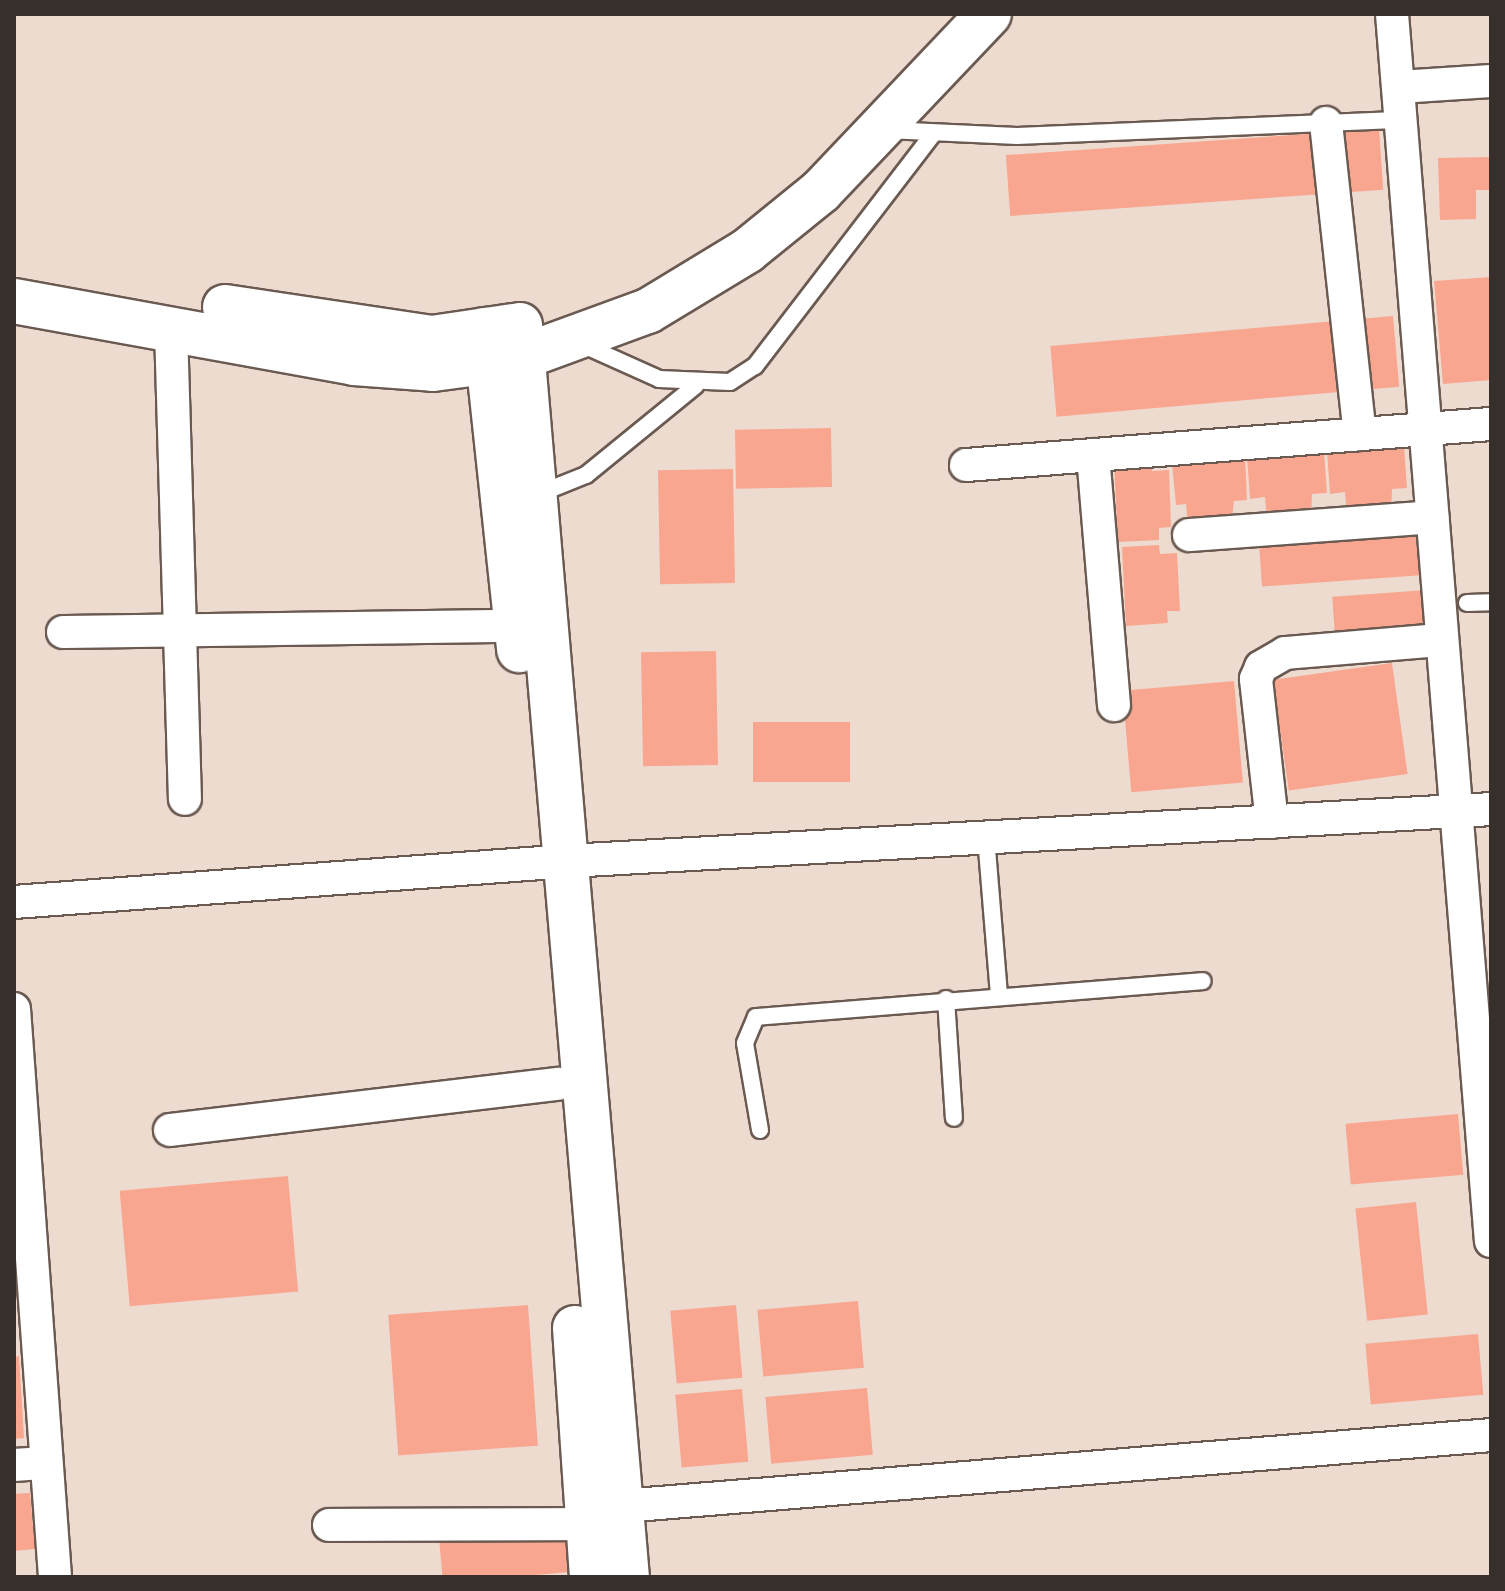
<!DOCTYPE html>
<html>
<head>
<meta charset="utf-8">
<style>
  body { margin:0 }
  #map { position:relative; width:1505px; height:1591px; overflow:hidden; background:#eddbd0; font-family:Barlow,sans-serif }
  div>[style] { position:absolute }
  [style*='--x'] { left:calc(var(--x)*1px); top:calc(var(--y)*1px); width:calc(var(--w)*1px); rotate:calc(var(--a)*1deg) }
  .building>* { inset:0; background:#f9a691; transform-origin:0 0 }
  .roads { filter:drop-shadow(2px 0 #6a5a51) drop-shadow(-2px 0 #6a5a51) drop-shadow(0 2px #6a5a51) drop-shadow(0 -2px #6a5a51) }
  .lane>* { height:16px; margin:-8px; padding:0 8px; transform-origin:8px; border-radius:8px; background:#fff }
  .street>* { height:32px; margin:-16px; padding:0 16px; transform-origin:16px; border-radius:16px; background:#fff }
  .secondary>* { height:44px; margin:-22px; padding:0 22px; transform-origin:22px; border-radius:22px; background:#fff }
  span { translate:-50% -50%; white-space:nowrap; text-align:center; line-height:1.15; -webkit-text-stroke:8px #eddbd0; paint-order:stroke }
  .frame { position:absolute; inset:0; border:16px solid #372f2b; pointer-events:none }
</style>
</head>
<body>
<div id="map">
  <div class="building">
    <div style="left:1379px;top:129px;width:61px;height:374px;rotate:86deg"></div>
    <div style="clip-path:polygon(1491px 157px,1491px 190px,1476px 190px,1476px 219px,1440px 220px,1438px 158px)"></div>
    <div style="clip-path:polygon(1491px 277px,1491px 380px,1443px 384px,1434px 281px)"></div>
    <div style="left:1393px;top:316px;width:71px;height:344px;rotate:85deg"></div>
    <div style="left:831px;top:428px;width:59px;height:96px;rotate:89deg"></div>
    <div style="clip-path:polygon(1404px 446px,1407px 488px,1392px 489px,1391px 515px,1347px 517px,1345px 492px,1330px 494px,1327px 451px)"></div>
    <div style="clip-path:polygon(1324px 451px,1327px 493px,1312px 494px,1311px 520px,1267px 522px,1265px 497px,1250px 499px,1247px 456px)"></div>
    <div style="clip-path:polygon(1245px 457px,1247px 500px,1234px 501px,1231px 526px,1188px 529px,1186px 504px,1176px 505px,1172px 463px)"></div>
    <div style="clip-path:polygon(1151px 461px,1152px 471px,1169px 470px,1171px 527px,1159px 528px,1159px 540px,1118px 542px,1114px 463px)"></div>
    <div style="left:733px;top:469px;width:114px;height:75px;rotate:89deg"></div>
    <div style="left:1424px;top:523px;width:52px;height:166px;rotate:86deg"></div>
    <div style="clip-path:polygon(1159px 545px,1160px 554px,1177px 553px,1180px 611px,1167px 611px,1168px 623px,1126px 626px,1122px 547px)"></div>
    <div style="left:1427px;top:590px;width:42px;height:95px;rotate:86deg"></div>
    <div style="left:716px;top:651px;width:114px;height:75px;rotate:89deg"></div>
    <div style="left:1392px;top:663px;width:112px;height:120px;rotate:82deg"></div>
    <div style="left:1234px;top:681px;width:102px;height:112px;rotate:85deg"></div>
    <div style="left:850px;top:722px;width:60px;height:97px;rotate:90deg"></div>
    <div style="left:1458px;top:1114px;width:61px;height:113px;rotate:85deg"></div>
    <div style="left:288px;top:1176px;width:116px;height:169px;rotate:85deg"></div>
    <div style="left:1416px;top:1202px;width:113px;height:61px;rotate:84deg"></div>
    <div style="left:858px;top:1301px;width:67px;height:101px;rotate:85deg"></div>
    <div style="left:528px;top:1305px;width:141px;height:140px;rotate:86deg"></div>
    <div style="left:736px;top:1305px;width:73px;height:66px;rotate:85deg"></div>
    <div style="left:1478px;top:1334px;width:61px;height:113px;rotate:85deg"></div>
    <div style="clip-path:polygon(19px 1356px,24px 1438px,14px 1439px,14px 1357px)"></div>
    <div style="left:867px;top:1388px;width:67px;height:102px;rotate:85deg"></div>
    <div style="left:742px;top:1389px;width:73px;height:67px;rotate:85deg"></div>
    <div style="clip-path:polygon(30px 1493px,35px 1549px,14px 1551px,14px 1494px)"></div>
    <div style="left:567px;top:1509px;width:63px;height:130px;rotate:85deg"></div>
  </div>
  <div class="roads">
    <div class="lane">
      <div style="--x:887;--y:130;--w:130;--a:2.6"></div>
      <div style="--x:1017;--y:136;--w:383;--a:-2.4"></div>
      <div style="--x:579;--y:343;--w:88;--a:24.2"></div>
      <div style="--x:659;--y:379;--w:71;--a:2.4"></div>
      <div style="--x:730;--y:382;--w:30;--a:-33"></div>
      <div style="--x:755;--y:366;--w:294;--a:-52.5"></div>
      <div style="--x:536;--y:495;--w:54;--a:-21.8"></div>
      <div style="--x:586;--y:475;--w:141;--a:-39.2"></div>
      <div style="--x:1467;--y:603;--w:24;--a:-2"></div>
      <div style="--x:986;--y:837;--w:160;--a:85.3"></div>
      <div style="--x:946;--y:999;--w:119;--a:86.2"></div>
      <div style="--x:760;--y:1130;--w:88;--a:-99.8"></div>
      <div style="--x:745;--y:1043;--w:28;--a:-67"></div>
      <div style="--x:756;--y:1017;--w:448;--a:-4.6"></div>
    </div>
    <div class="street">
      <div style="--x:1392;--y:14;--w:1231;--a:85.39"></div>
      <div style="--x:1399;--y:87;--w:92;--a:-3.7"></div>
      <div style="--x:1326;--y:123;--w:313;--a:83.8"></div>
      <div style="--x:171;--y:329;--w:470;--a:88.3"></div>
      <div style="--x:1093;--y:455;--w:251;--a:85.2"></div>
      <div style="--x:966;--y:465;--w:527;--a:-4.47"></div>
      <div style="--x:1189;--y:535;--w:244;--a:-4.2"></div>
      <div style="--x:63;--y:632;--w:454;--a:-0.8"></div>
      <div style="--x:1272;--y:822;--w:144;--a:-96.4"></div>
      <div style="--x:1256;--y:679;--w:13;--a:-67"></div>
      <div style="--x:1261;--y:667;--w:28;--a:-30"></div>
      <div style="--x:1285;--y:653;--w:157;--a:-4.8"></div>
      <div style="--x:14;--y:902;--w:556;--a:-4.23"></div>
      <div style="--x:568;--y:861;--w:924;--a:-3.22"></div>
      <div style="--x:14;--y:1009;--w:569;--a:85.87"></div>
      <div style="--x:170;--y:1130;--w:391;--a:-6.8"></div>
      <div style="--x:14;--y:1465;--w:31;--a:-4"></div>
      <div style="--x:598;--y:1508;--w:896;--a:-4.67"></div>
      <div style="--x:329;--y:1525;--w:259;--a:-0.2"></div>
    </div>
    <div class="secondary">
      <div style="--x:14;--y:301;--w:346;--a:10.3"></div>
      <div style="--x:354;--y:363;--w:79;--a:4.3"></div>
      <div style="--x:433;--y:369;--w:90;--a:-7.7"></div>
      <div style="--x:522;--y:357;--w:134;--a:-20.1"></div>
      <div style="--x:648;--y:311;--w:116;--a:-31.2"></div>
      <div style="--x:747;--y:251;--w:95;--a:-39"></div>
      <div style="--x:821;--y:191;--w:244;--a:-46.5"></div>
      <div style="--x:225;--y:307;--w:209;--a:8.5"></div>
      <div style="--x:432;--y:338;--w:82;--a:-8.4"></div>
      <div style="--x:520;--y:325;--w:1257;--a:85.12"></div>
      <div style="--x:485;--y:330;--w:322;--a:83.9"></div>
      <div style="--x:575;--y:1328;--w:250;--a:86.1"></div>
    </div>
  </div>
  <div class="frame"></div>
</div>
</body>
</html>
